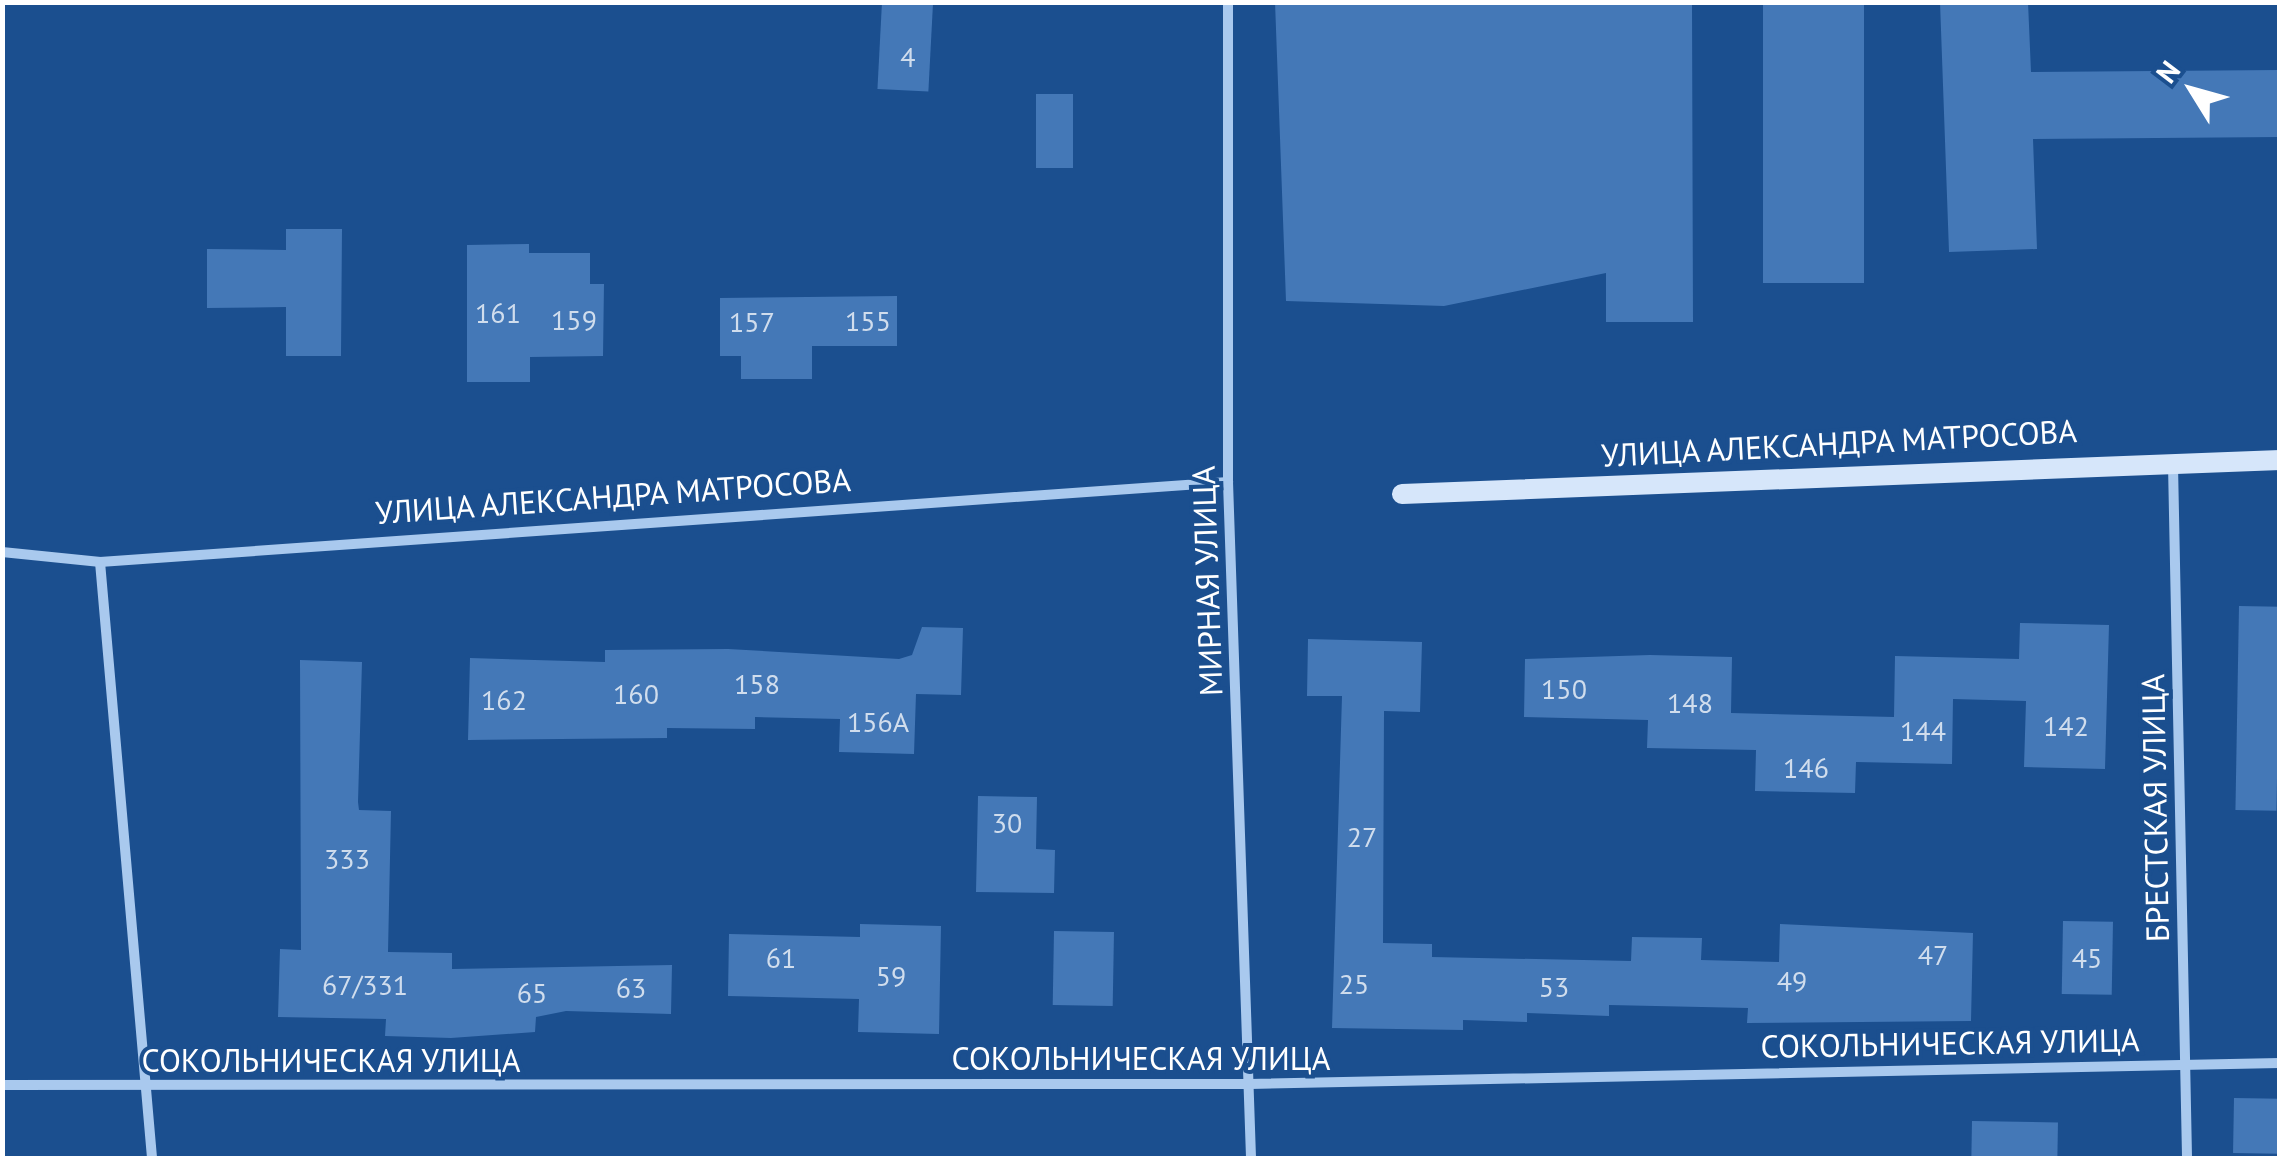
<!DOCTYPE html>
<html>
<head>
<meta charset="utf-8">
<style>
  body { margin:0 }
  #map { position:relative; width:2282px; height:1161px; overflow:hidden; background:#1b4f8f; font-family:"PT Sans",sans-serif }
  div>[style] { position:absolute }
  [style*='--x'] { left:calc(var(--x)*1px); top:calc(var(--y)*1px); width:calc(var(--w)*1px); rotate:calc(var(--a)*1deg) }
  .building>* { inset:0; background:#4478b7; transform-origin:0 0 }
  .street>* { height:10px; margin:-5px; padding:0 5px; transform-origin:5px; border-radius:5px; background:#a9c9ee }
  .secondary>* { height:20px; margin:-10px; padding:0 10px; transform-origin:10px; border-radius:10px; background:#d6e6fa }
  span { translate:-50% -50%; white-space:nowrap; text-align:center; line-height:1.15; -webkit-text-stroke:8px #1b4f8f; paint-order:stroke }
  .number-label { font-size:28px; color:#d0dded }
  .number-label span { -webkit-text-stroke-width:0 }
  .street-label { font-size:32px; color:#fff }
  .frame { position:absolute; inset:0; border:5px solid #fff; pointer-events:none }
  .north { position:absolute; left:2142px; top:40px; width:100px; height:100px; -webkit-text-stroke:8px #1b4f8f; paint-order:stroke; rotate:307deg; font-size:28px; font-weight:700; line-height:40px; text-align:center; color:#fff }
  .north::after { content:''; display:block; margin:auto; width:35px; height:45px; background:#fff; clip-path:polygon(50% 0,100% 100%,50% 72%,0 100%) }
</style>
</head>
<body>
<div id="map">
  <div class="building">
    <div style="left:882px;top:2px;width:51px;height:87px;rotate:3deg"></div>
    <div style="clip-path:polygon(1275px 2px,1692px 2px,1693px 322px,1606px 322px,1606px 273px,1444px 306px,1286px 301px)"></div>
    <div style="left:1763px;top:2px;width:101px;height:281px"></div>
    <div style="clip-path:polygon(1940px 2px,2028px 2px,2031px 72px,2280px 70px,2280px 137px,2033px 139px,2037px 249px,1949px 252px)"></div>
    <div style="left:1036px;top:94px;width:37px;height:74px"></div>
    <div style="clip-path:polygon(286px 229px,342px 229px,341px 356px,286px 356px,286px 307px,207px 308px,207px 249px,286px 250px)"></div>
    <div style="clip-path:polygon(529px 244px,529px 253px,590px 253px,590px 284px,604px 284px,603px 356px,530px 357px,530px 382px,467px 382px,467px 245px)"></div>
    <div style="clip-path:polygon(897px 296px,897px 346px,812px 346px,812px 379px,741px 379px,741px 356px,720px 356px,720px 298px)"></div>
    <div style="left:2239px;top:606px;width:41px;height:204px;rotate:1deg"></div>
    <div style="clip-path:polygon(2020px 623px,2109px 625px,2105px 769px,2024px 767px,2026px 701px,1953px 699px,1952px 764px,1856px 762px,1855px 793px,1755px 791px,1756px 750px,1647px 748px,1648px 720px,1524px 717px,1525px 659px,1650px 655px,1732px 657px,1731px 713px,1894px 717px,1895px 656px,2019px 659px)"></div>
    <div style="clip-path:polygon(922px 627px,963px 628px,961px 695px,916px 694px,914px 754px,839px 752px,840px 719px,755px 717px,755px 729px,667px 728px,667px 738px,468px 740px,470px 658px,605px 662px,605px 650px,728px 649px,899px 659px,912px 655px)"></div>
    <div style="clip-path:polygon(1308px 639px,1422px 642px,1420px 712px,1384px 711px,1383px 943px,1432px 944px,1432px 957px,1631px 961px,1632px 937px,1702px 938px,1701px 960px,1779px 962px,1780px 924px,1973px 933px,1971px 1021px,1747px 1023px,1748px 1008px,1609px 1005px,1609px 1016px,1527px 1013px,1527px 1022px,1463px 1020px,1463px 1030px,1332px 1028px,1342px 696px,1307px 696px)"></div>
    <div style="clip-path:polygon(300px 660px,362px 662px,358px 802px,359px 810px,391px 811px,388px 952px,452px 953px,452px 969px,672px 965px,671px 1014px,566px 1011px,536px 1017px,535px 1032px,451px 1038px,385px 1036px,386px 1019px,278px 1017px,280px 949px,301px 950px)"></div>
    <div style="clip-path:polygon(978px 796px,1037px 797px,1036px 849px,1055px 850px,1054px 893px,976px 892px)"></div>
    <div style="left:2063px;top:921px;width:50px;height:73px;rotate:1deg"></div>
    <div style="clip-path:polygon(860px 924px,941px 926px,939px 1034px,858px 1032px,859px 999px,728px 996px,729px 934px,860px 937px)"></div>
    <div style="left:1054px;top:931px;width:60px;height:74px;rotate:1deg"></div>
    <div style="left:2234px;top:1098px;width:46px;height:55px;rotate:1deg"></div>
    <div style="left:1972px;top:1121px;width:86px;height:37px;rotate:1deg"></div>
  </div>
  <div class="street">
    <div style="--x:1228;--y:2;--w:480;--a:90"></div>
    <div style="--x:1228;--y:482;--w:676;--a:88.05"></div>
    <div style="--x:2173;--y:465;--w:693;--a:88.84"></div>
    <div style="--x:2;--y:552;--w:99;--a:5.8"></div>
    <div style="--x:100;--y:562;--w:1131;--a:-4.06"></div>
    <div style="--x:100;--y:562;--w:598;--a:85.01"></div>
    <div style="--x:2;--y:1085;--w:1248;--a:-0.05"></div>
    <div style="--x:1250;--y:1084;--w:1030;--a:-1.17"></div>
  </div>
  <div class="secondary">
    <div style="--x:1402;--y:494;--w:879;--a:-2.22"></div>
  </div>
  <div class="number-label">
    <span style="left:908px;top:57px">4</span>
    <span style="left:498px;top:313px">161</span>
    <span style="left:574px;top:320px">159</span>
    <span style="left:868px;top:321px">155</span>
    <span style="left:752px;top:322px">157</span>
    <span style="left:757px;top:684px">158</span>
    <span style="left:1564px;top:689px">150</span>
    <span style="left:636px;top:694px">160</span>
    <span style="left:504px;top:700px">162</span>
    <span style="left:1690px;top:703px">148</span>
    <span style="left:878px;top:722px">156А</span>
    <span style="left:2066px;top:726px">142</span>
    <span style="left:1923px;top:731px">144</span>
    <span style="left:1806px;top:768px">146</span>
    <span style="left:1007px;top:823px">30</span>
    <span style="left:1362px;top:837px">27</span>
    <span style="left:347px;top:859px">333</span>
    <span style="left:1933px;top:955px">47</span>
    <span style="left:781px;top:958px">61</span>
    <span style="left:2087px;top:958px">45</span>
    <span style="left:891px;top:976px">59</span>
    <span style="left:1792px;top:981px">49</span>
    <span style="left:1354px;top:984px">25</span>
    <span style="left:365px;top:985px">67/331</span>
    <span style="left:1554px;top:987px">53</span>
    <span style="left:631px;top:988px">63</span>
    <span style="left:532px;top:993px">65</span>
  </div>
  <div class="street-label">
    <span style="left:1839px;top:443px;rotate:-3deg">УЛИЦА АЛЕКСАНДРА МАТРОСОВА</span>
    <span style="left:613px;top:496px;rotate:-4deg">УЛИЦА АЛЕКСАНДРА МАТРОСОВА</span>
    <span style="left:1207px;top:581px;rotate:-92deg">МИРНАЯ УЛИЦА</span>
    <span style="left:2155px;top:808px;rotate:-91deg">БРЕСТСКАЯ УЛИЦА</span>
    <span style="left:1950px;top:1043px;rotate:-1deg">СОКОЛЬНИЧЕСКАЯ УЛИЦА</span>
    <span style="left:1141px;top:1058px">СОКОЛЬНИЧЕСКАЯ УЛИЦА</span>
    <span style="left:331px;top:1060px">СОКОЛЬНИЧЕСКАЯ УЛИЦА</span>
  </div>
  <div class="frame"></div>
  <div class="north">N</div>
</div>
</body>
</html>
